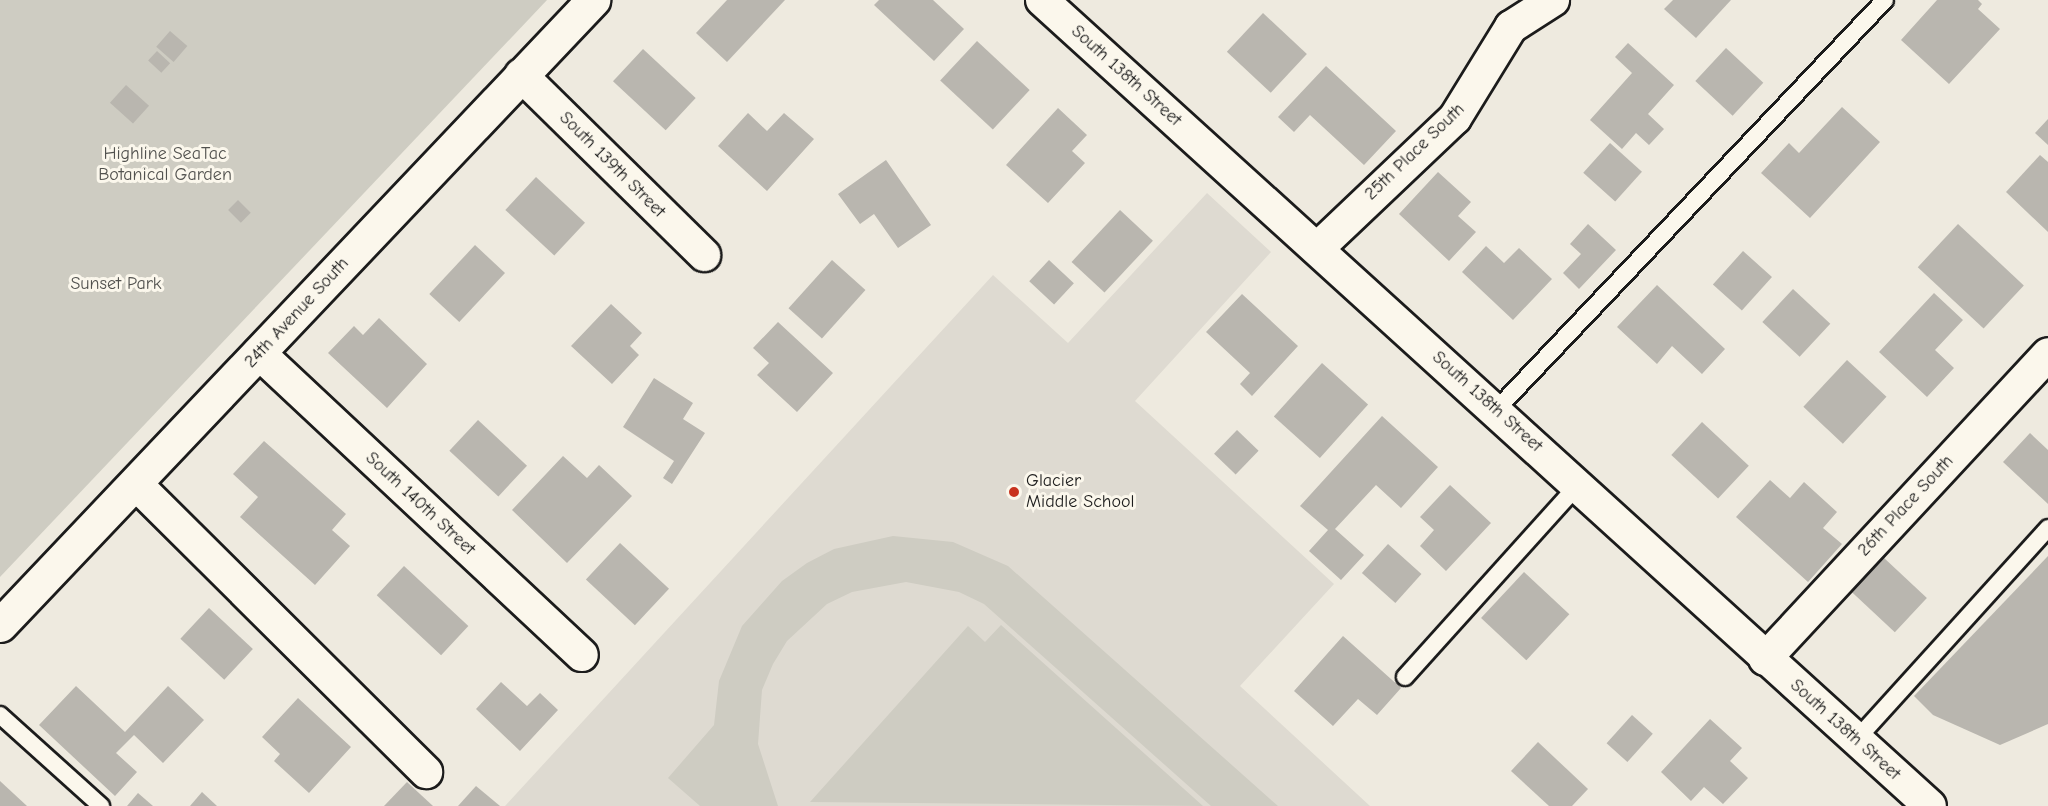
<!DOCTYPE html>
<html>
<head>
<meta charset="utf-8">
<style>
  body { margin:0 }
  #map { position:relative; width:2048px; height:806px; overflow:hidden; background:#eeeadf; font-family:"Comic Neue",sans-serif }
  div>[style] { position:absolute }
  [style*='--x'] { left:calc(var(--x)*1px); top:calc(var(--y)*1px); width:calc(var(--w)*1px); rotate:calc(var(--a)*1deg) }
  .built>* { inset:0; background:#dedad1 }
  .green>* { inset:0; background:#ceccc2 }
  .building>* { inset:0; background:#b9b6af; transform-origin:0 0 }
  .roads { filter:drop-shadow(2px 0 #1c1c1c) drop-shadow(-2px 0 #1c1c1c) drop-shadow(0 2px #1c1c1c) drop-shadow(0 -2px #1c1c1c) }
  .service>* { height:16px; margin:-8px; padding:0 8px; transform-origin:8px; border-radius:8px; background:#fbf7ec }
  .minor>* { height:32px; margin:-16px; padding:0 16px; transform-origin:16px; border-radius:16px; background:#fbf7ec }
  .tertiary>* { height:33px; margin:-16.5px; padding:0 16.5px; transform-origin:16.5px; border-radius:16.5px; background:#fbf7ec }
  .dots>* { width:16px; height:16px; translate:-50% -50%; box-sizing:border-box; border:3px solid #fbf7ec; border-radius:50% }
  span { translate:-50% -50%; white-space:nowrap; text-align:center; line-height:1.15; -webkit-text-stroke:6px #fbf7ec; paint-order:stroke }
  .street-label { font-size:18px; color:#1c1c1c }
  .park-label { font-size:18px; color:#51514e }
  .poi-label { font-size:18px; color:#1c1c1c }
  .left { translate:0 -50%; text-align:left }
</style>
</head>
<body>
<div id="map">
  <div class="built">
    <div style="clip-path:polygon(1207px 193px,1271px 252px,1135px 401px,1334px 584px,1240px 686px,1370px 806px,505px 806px,993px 275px,1068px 343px)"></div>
  </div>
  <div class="green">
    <div style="clip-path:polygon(0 0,547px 0,0 577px)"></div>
    <div style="clip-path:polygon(893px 536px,953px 542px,1008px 566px,1278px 806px,1211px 806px,984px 604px,959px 592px,906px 582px,852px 592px,827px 604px,787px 641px,773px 664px,762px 690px,758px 744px,778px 806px,700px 806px,668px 778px,714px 725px,719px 681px,742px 626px,782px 581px,807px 563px,834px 549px)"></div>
    <div style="clip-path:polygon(1001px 625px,1203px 806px,810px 802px,968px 626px,985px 642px)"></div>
  </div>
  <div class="building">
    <div style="clip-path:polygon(727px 0,785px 0,727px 62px,696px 33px)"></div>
    <div style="clip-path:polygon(879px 0,933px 0,964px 29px,934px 61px,874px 5px)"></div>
    <div style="clip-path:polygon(1673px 0,1731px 0,1696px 38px,1664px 9px)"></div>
    <div style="clip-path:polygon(1937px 0,1978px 0,1982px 4px,1978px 9px,2000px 29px,1949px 84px,1901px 40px)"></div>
    <div style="left:1263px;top:13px;width:60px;height:53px;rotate:43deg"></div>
    <div style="left:170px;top:31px;width:23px;height:21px;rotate:41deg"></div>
    <div style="left:977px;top:41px;width:72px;height:54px;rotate:43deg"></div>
    <div style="clip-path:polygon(1628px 43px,1674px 85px,1648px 114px,1664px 129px,1649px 145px,1636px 133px,1622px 149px,1590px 120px,1632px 73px,1615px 57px)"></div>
    <div style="left:1726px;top:48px;width:51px;height:45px;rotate:43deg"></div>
    <div style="left:643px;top:49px;width:72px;height:44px;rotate:43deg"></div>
    <div style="left:157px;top:51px;width:18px;height:13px;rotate:43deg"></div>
    <div style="clip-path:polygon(1326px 66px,1396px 131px,1364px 165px,1310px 115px,1294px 132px,1278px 117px)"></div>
    <div style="left:126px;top:85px;width:31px;height:24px;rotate:42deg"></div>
    <div style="clip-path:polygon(1842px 107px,1880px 142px,1810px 218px,1761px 173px,1789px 143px,1799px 153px)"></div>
    <div style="clip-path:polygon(1058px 108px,1087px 135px,1072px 151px,1085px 163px,1048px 203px,1006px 165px)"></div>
    <div style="clip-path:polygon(748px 113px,767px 131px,784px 113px,814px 139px,767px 191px,718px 146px)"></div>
    <div style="clip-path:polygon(2048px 119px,2048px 145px,2035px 133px)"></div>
    <div style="left:1610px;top:143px;width:43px;height:40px;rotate:42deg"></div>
    <div style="clip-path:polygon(2040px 155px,2048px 162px,2048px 232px,2006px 192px)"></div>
    <div style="clip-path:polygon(886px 160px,931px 225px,898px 248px,874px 214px,860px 224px,838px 194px)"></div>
    <div style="clip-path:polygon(1438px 172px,1471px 202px,1458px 216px,1476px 232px,1449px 261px,1399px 214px)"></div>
    <div style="left:536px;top:177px;width:67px;height:45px;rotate:43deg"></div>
    <div style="left:238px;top:200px;width:18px;height:14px;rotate:45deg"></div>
    <div style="left:1120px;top:210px;width:45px;height:71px;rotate:43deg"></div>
    <div style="clip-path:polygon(1588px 224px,1616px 250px,1579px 289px,1563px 273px,1581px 254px,1570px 244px)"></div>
    <div style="left:1958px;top:224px;width:90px;height:59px;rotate:43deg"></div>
    <div style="left:475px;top:245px;width:41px;height:67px;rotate:43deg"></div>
    <div style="clip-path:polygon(1486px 246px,1504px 263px,1519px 248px,1552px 279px,1513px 320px,1462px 272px)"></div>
    <div style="left:1743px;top:251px;width:39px;height:45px;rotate:42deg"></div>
    <div style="left:832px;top:260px;width:45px;height:65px;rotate:42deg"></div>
    <div style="left:1049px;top:260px;width:34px;height:29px;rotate:43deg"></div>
    <div style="clip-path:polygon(1657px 285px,1725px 349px,1702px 374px,1672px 346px,1657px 364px,1617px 327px)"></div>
    <div style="left:1793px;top:289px;width:51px;height:45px;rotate:43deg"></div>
    <div style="clip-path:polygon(1934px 293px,1963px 320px,1935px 350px,1954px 368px,1927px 397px,1879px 352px)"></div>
    <div style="clip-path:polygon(1242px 294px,1298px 346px,1252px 396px,1240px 384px,1250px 373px,1206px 332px)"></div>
    <div style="clip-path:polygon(611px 304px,642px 333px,630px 346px,639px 355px,612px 384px,571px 346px)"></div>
    <div style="clip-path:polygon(379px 318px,427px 364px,387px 408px,328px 353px,354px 326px,363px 335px)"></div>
    <div style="clip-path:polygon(778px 322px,833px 373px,797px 412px,757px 375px,769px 363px,753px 348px)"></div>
    <div style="left:1847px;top:360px;width:54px;height:64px;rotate:43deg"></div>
    <div style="left:1322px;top:363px;width:62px;height:72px;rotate:42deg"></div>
    <div style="clip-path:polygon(654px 378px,693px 403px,683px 419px,705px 433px,672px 484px,663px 478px,674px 461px,623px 427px)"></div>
    <div style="clip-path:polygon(1382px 416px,1438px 467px,1401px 508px,1376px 485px,1335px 529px,1364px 555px,1341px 580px,1309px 551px,1328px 530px,1300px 506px)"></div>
    <div style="left:478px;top:420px;width:67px;height:42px;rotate:43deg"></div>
    <div style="left:1702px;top:422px;width:64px;height:45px;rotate:43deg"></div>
    <div style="left:1237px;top:430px;width:30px;height:33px;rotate:44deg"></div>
    <div style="clip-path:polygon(2030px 433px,2048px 450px,2048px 504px,2003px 462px)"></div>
    <div style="clip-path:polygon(264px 441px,346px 514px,332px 530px,350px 546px,315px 585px,240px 517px,258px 497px,233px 474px)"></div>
    <div style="clip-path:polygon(563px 456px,587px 478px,599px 465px,632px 496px,567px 563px,512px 510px)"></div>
    <div style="clip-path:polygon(1770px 480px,1790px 498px,1804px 482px,1837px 512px,1823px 528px,1842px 544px,1808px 582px,1736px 517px)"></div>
    <div style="clip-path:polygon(1450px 485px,1491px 523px,1446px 571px,1420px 546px,1434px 530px,1420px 517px)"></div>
    <div style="left:620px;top:543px;width:67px;height:50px;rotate:43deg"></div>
    <div style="left:1388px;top:544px;width:45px;height:39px;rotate:42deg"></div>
    <div style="clip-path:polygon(2048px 556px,2048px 724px,2000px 745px,1933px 715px,1914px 696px)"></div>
    <div style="left:1883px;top:557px;width:60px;height:47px;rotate:43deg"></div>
    <div style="left:404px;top:566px;width:88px;height:40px;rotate:43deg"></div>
    <div style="left:1524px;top:572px;width:62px;height:63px;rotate:43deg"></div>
    <div style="left:209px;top:608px;width:60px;height:42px;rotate:43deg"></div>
    <div style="clip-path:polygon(1343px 636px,1401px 688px,1377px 715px,1358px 699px,1333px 726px,1294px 691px)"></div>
    <div style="clip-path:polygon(501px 682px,527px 706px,540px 693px,558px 710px,520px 751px,476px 709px)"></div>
    <div style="clip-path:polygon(76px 686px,125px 732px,168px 686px,204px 720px,163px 763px,134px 735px,116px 753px,137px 772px,115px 796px,39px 725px)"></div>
    <div style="clip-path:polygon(298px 698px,351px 747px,309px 793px,274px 761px,280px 754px,262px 737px)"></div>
    <div style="left:1632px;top:715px;width:28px;height:38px;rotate:42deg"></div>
    <div style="clip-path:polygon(1710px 719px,1742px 748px,1730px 761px,1748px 778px,1723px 804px,1704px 787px,1691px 801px,1661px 772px)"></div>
    <div style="clip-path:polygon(1538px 742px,1588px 789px,1572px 806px,1549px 806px,1511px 771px)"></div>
    <div style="clip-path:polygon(0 781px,27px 806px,0 806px)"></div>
    <div style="clip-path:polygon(407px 782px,433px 806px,384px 806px)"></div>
    <div style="clip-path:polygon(476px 786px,500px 806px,458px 806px)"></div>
    <div style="clip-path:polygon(202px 792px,217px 806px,190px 806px)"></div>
    <div style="clip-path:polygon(138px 793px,153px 806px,127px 806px)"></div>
  </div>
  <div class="roads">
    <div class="service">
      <div style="--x:1496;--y:410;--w:565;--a:-46.51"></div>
      <div style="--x:1405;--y:677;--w:257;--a:-48"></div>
      <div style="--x:0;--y:715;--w:136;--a:42"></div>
      <div style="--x:1856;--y:740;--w:286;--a:-47.8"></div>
    </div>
    <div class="minor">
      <div style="--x:1042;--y:0;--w:1199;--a:42.23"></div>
      <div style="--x:521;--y:75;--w:257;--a:44.5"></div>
      <div style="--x:1317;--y:249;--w:190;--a:-43.5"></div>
      <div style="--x:1455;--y:118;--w:107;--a:-58.4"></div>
      <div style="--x:1511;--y:27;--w:50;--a:-32.7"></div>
      <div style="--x:259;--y:353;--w:442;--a:43.1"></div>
      <div style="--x:136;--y:484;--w:409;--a:44.8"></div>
      <div style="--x:1765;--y:659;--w:416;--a:-47.1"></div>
    </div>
    <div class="tertiary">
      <div style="--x:0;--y:625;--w:862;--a:-46.5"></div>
    </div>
  </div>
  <div class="dots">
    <div style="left:1014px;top:492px;background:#c8321e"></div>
  </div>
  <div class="street-label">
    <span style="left:1126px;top:76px;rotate:42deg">South 138th Street</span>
    <span style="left:1415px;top:152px;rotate:-44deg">25th Place South</span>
    <span style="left:612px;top:165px;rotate:45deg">South 139th Street</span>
    <span style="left:297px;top:313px;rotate:-47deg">24th Avenue South</span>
    <span style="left:1487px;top:402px;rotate:42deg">South 138th Street</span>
    <span style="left:420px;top:504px;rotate:43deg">South 140th Street</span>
    <span style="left:1906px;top:506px;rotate:-47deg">26th Place South</span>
    <span style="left:1845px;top:730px;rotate:42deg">South 138th Street</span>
  </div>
  <div class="park-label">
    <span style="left:165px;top:165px">Highline SeaTac<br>Botanical Garden</span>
    <span style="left:116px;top:284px">Sunset Park</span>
  </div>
  <div class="poi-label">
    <span class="left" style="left:1026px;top:492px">Glacier<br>Middle School</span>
  </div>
</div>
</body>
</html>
